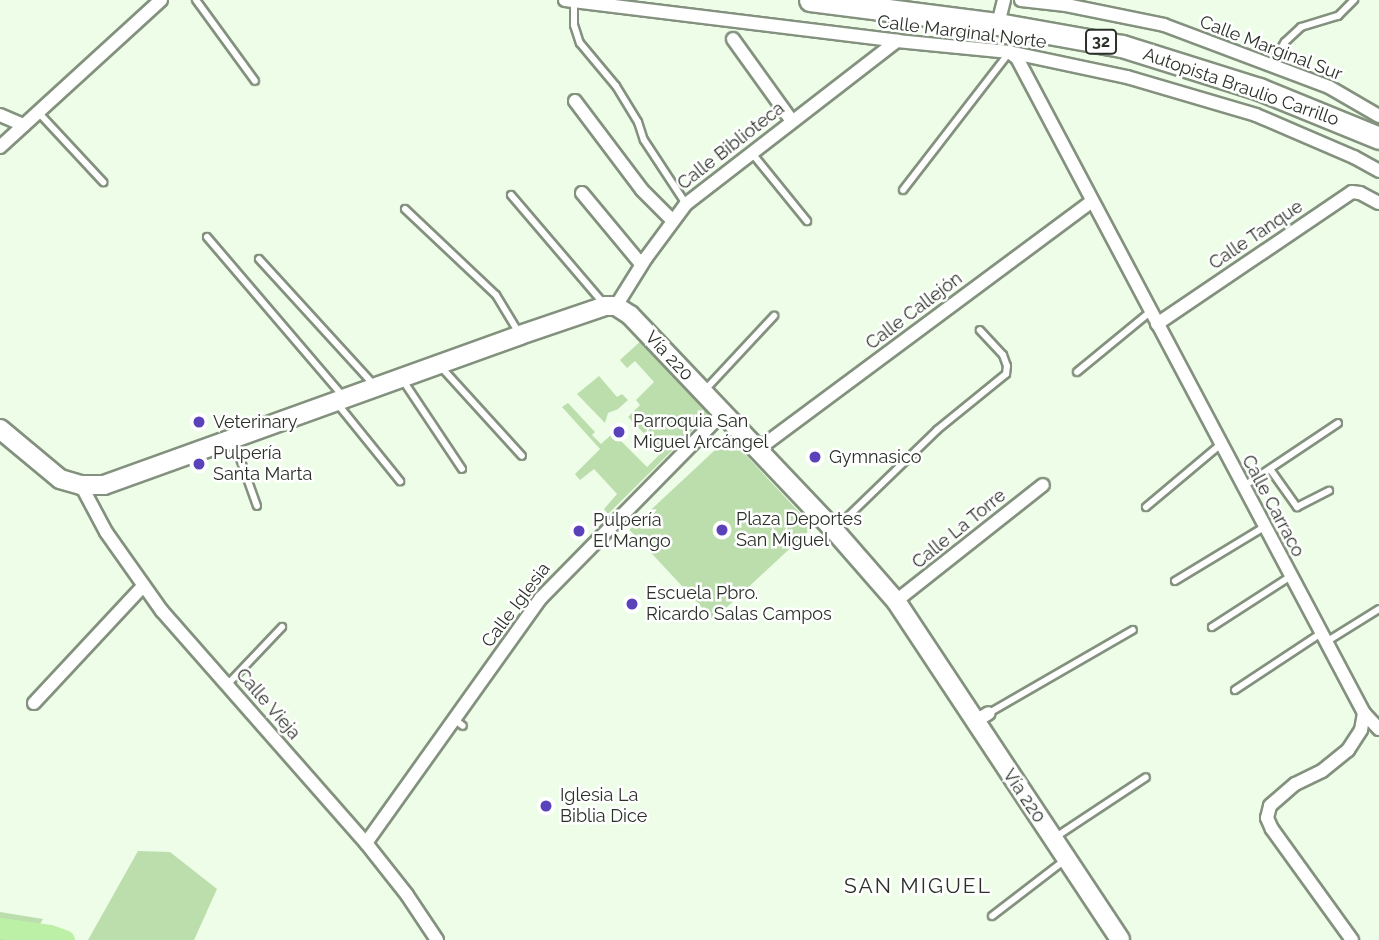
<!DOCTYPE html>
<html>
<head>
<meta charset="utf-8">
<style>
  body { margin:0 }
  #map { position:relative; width:1379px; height:940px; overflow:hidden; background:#edfde7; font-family:Raleway,sans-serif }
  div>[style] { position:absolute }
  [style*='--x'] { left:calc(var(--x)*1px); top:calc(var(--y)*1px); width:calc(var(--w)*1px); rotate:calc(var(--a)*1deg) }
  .green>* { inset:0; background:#bbdeac; transform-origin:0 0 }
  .river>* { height:21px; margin:-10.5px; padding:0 10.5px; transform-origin:10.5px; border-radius:10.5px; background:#bcf0a6 }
  .roads { filter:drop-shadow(2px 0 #83917e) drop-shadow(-2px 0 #83917e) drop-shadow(0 2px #83917e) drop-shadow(0 -2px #83917e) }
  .lane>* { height:6px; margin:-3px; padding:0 3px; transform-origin:3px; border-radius:3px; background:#fff }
  .street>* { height:12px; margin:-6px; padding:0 6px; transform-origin:6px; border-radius:6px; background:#fff }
  .secondary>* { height:18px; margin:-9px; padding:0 9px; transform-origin:9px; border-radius:9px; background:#fff }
  .highway>* { height:21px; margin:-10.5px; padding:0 10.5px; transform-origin:10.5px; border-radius:10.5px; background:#fff }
  .dots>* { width:19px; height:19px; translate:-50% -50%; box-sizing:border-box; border:4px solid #fff; border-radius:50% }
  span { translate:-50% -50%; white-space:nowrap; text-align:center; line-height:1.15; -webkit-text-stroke:5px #fff; paint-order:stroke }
  .shield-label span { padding:2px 5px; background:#fff; border:2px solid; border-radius:5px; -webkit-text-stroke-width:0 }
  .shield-label { font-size:16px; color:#2b3129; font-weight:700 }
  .street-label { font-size:18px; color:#2b3129 }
  .poi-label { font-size:18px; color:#2b3129 }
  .left { translate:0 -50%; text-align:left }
  .quarter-label { font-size:21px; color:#2b3129; letter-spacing:2px }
</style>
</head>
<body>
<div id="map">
  <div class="green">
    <div style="clip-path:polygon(644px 338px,712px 411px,608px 514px,604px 509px,617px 494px,594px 469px,580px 480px,575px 474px,600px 449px,562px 407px,568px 403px,595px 432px,592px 435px,601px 444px,613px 433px,647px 467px,662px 452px,628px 417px,640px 405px,636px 400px,654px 382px,635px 361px,627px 368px,620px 360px)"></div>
    <div style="clip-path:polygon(599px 376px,617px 397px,622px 394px,628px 400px,618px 409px,608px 413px,605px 423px,577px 394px)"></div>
    <div style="left:729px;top:437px;width:123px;height:136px;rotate:47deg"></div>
    <div style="clip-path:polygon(138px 851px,170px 852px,217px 889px,194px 940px,88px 940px)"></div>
    <div style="clip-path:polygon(0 912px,43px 919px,31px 940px,0 940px)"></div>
  </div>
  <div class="river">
    <div style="--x:0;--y:928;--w:50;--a:8"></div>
    <div style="--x:50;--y:935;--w:15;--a:20"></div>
  </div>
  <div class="roads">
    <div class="lane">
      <div style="--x:196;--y:0;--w:100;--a:53.9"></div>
      <div style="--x:574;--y:1;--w:24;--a:90"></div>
      <div style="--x:574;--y:25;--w:19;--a:72"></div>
      <div style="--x:580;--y:43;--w:56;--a:50.1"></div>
      <div style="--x:616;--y:86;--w:42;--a:58.6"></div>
      <div style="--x:638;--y:122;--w:19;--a:72"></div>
      <div style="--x:644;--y:140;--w:77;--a:56.7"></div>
      <div style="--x:1271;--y:65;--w:27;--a:-59"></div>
      <div style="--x:1285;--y:42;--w:22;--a:-43"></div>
      <div style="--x:1301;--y:27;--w:39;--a:-17"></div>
      <div style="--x:1338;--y:16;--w:23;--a:-45"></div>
      <div style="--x:38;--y:112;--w:96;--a:47.1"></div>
      <div style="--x:751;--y:152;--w:89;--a:50.9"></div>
      <div style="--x:903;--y:190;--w:173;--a:-52.3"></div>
      <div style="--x:511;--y:195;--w:143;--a:49.5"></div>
      <div style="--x:405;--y:209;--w:125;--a:43.4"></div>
      <div style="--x:496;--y:295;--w:44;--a:58.8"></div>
      <div style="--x:207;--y:237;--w:209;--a:49.5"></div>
      <div style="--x:259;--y:259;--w:169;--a:47.6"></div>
      <div style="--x:441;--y:367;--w:120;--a:47.7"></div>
      <div style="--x:1077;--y:372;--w:94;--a:-39.4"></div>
      <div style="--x:402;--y:379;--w:108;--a:56.3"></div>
      <div style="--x:704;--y:391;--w:103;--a:-47"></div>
      <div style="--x:336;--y:402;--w:102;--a:51"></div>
      <div style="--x:233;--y:439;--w:71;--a:70.3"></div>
      <div style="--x:1270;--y:469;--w:47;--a:54.6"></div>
      <div style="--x:1297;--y:507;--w:36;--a:-27"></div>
      <div style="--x:1244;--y:486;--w:113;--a:-33.8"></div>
      <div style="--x:1146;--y:507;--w:97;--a:-40"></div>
      <div style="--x:835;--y:529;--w:142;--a:-44.1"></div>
      <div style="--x:937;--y:430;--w:89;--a:-39.1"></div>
      <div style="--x:1006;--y:374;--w:8;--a:-83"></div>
      <div style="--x:1007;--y:366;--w:12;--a:-110"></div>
      <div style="--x:1003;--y:355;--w:34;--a:-133"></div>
      <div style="--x:1175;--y:581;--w:104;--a:-31.2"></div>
      <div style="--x:1212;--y:627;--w:94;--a:-32.8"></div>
      <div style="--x:1326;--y:642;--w:62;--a:-31.9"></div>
      <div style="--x:227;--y:685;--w:80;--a:-46.5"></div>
      <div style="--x:1235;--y:690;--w:103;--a:-33.5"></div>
      <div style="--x:989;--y:713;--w:166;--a:-30"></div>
      <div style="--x:454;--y:719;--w:11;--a:38"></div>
      <div style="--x:1054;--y:838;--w:110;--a:-33.5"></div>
      <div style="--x:992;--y:916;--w:92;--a:-37.5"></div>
    </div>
    <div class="street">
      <div style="--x:565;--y:0;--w:335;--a:7"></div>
      <div style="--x:897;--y:41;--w:113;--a:5.6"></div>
      <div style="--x:1009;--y:52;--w:121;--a:12"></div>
      <div style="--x:1127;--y:77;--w:134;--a:16.4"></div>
      <div style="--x:1256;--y:115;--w:107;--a:23.2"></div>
      <div style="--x:1354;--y:157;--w:29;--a:29"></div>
      <div style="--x:1021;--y:0;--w:45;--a:6.3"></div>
      <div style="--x:1066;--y:5;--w:100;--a:11.5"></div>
      <div style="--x:1164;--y:25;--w:176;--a:20.6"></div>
      <div style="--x:1329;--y:87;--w:58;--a:30.1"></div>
      <div style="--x:998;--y:24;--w:25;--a:-76"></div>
      <div style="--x:733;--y:39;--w:101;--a:54.3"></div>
      <div style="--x:1009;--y:52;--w:10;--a:37"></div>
      <div style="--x:1017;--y:58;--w:741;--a:62.09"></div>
      <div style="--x:1364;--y:713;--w:17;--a:100"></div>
      <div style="--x:1361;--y:730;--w:24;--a:123"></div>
      <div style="--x:1348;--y:750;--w:33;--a:141"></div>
      <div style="--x:1322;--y:771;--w:30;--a:154"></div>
      <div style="--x:1295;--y:784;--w:33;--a:139"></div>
      <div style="--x:1270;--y:806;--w:12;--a:104"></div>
      <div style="--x:1267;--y:818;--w:12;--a:66"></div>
      <div style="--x:1272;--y:829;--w:137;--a:54.2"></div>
      <div style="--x:575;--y:101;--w:111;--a:53"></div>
      <div style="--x:642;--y:190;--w:42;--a:45"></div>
      <div style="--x:0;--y:115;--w:26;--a:23"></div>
      <div style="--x:0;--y:147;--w:218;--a:-42.4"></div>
      <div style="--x:582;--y:193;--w:92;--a:50.3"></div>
      <div style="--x:616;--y:306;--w:57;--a:-58"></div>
      <div style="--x:646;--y:258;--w:67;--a:-53.5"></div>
      <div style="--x:686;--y:204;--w:267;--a:-37.7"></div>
      <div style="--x:1157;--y:324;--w:235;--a:-34.1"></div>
      <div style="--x:1352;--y:192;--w:8;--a:7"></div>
      <div style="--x:1360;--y:193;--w:21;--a:28"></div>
      <div style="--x:757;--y:450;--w:417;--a:-36.6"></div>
      <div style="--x:81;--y:485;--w:53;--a:62"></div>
      <div style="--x:106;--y:532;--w:97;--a:54.7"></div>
      <div style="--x:162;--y:611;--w:309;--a:48.7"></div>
      <div style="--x:366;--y:843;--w:66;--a:51.7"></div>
      <div style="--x:407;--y:895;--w:54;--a:56.3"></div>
      <div style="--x:896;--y:601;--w:187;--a:-38.3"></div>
      <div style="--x:34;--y:703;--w:160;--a:-47"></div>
      <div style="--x:1364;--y:713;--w:22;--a:47"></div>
      <div style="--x:974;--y:722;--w:17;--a:-31"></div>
      <div style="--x:366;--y:843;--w:301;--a:-54.5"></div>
      <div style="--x:541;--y:598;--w:260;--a:-45.5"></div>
    </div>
    <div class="secondary">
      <div style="--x:0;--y:429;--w:78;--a:39.8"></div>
      <div style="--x:60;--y:479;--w:22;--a:16"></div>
      <div style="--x:81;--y:485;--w:23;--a:0"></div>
      <div style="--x:104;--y:485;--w:442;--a:-19.8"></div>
      <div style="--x:520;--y:335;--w:90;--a:-18.8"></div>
      <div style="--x:605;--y:306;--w:11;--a:0"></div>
      <div style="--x:616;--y:306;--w:17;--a:33"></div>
      <div style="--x:630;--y:315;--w:296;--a:46.5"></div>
      <div style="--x:834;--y:530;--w:94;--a:48.9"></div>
      <div style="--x:896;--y:601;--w:406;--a:56.5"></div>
    </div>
    <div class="highway">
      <div style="--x:810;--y:0;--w:190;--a:7.3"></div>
      <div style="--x:998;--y:24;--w:126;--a:10.1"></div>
      <div style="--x:1122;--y:46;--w:144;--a:17.4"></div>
      <div style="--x:1259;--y:89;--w:130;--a:22.2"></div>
    </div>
  </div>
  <div class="dots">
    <div style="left:199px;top:422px;background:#5a42ba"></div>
    <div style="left:619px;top:432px;background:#5a42ba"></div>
    <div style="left:815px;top:457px;background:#5a42ba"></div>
    <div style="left:199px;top:464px;background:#5a42ba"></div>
    <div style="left:722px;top:530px;background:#5a42ba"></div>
    <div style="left:579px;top:531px;background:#5a42ba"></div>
    <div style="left:632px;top:604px;background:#5a42ba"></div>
    <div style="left:546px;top:806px;background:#5a42ba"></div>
  </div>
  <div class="shield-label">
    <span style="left:1101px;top:42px">32</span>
  </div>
  <div class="street-label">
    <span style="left:962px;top:32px;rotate:7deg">Calle Marginal Norte</span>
    <span style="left:1271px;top:48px;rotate:21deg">Calle Marginal Sur</span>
    <span style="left:1241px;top:87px;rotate:19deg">Autopista Braulio Carrillo</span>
    <span style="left:731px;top:146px;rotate:-38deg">Calle Biblioteca</span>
    <span style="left:1256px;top:235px;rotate:-34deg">Calle Tanque</span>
    <span style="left:914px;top:311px;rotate:-37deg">Calle Callejón</span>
    <span style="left:669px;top:356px;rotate:47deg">Vía 220</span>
    <span style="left:1273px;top:506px;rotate:62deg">Calle Carraco</span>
    <span style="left:959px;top:529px;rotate:-39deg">Calle La Torre</span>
    <span style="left:516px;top:605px;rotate:-53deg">Calle Iglesia</span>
    <span style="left:268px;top:704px;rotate:49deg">Calle Vieja</span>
    <span style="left:1024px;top:796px;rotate:56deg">Vía 220</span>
  </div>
  <div class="poi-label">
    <span class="left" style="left:213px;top:422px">Veterinary</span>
    <span class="left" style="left:633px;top:432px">Parroquia San<br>Miguel Arcángel</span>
    <span class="left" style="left:213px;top:464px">Pulpería<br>Santa Marta</span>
    <span class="left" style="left:829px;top:457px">Gymnasico</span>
    <span class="left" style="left:736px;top:530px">Plaza Deportes<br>San Miguel</span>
    <span class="left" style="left:593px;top:531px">Pulpería<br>El Mango</span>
    <span class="left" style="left:646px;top:604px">Escuela Pbro.<br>Ricardo Salas Campos</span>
    <span class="left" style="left:560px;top:806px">Iglesia La<br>Biblia Dice</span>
  </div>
  <div class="quarter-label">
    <span style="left:918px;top:886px">SAN MIGUEL</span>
  </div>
</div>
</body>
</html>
